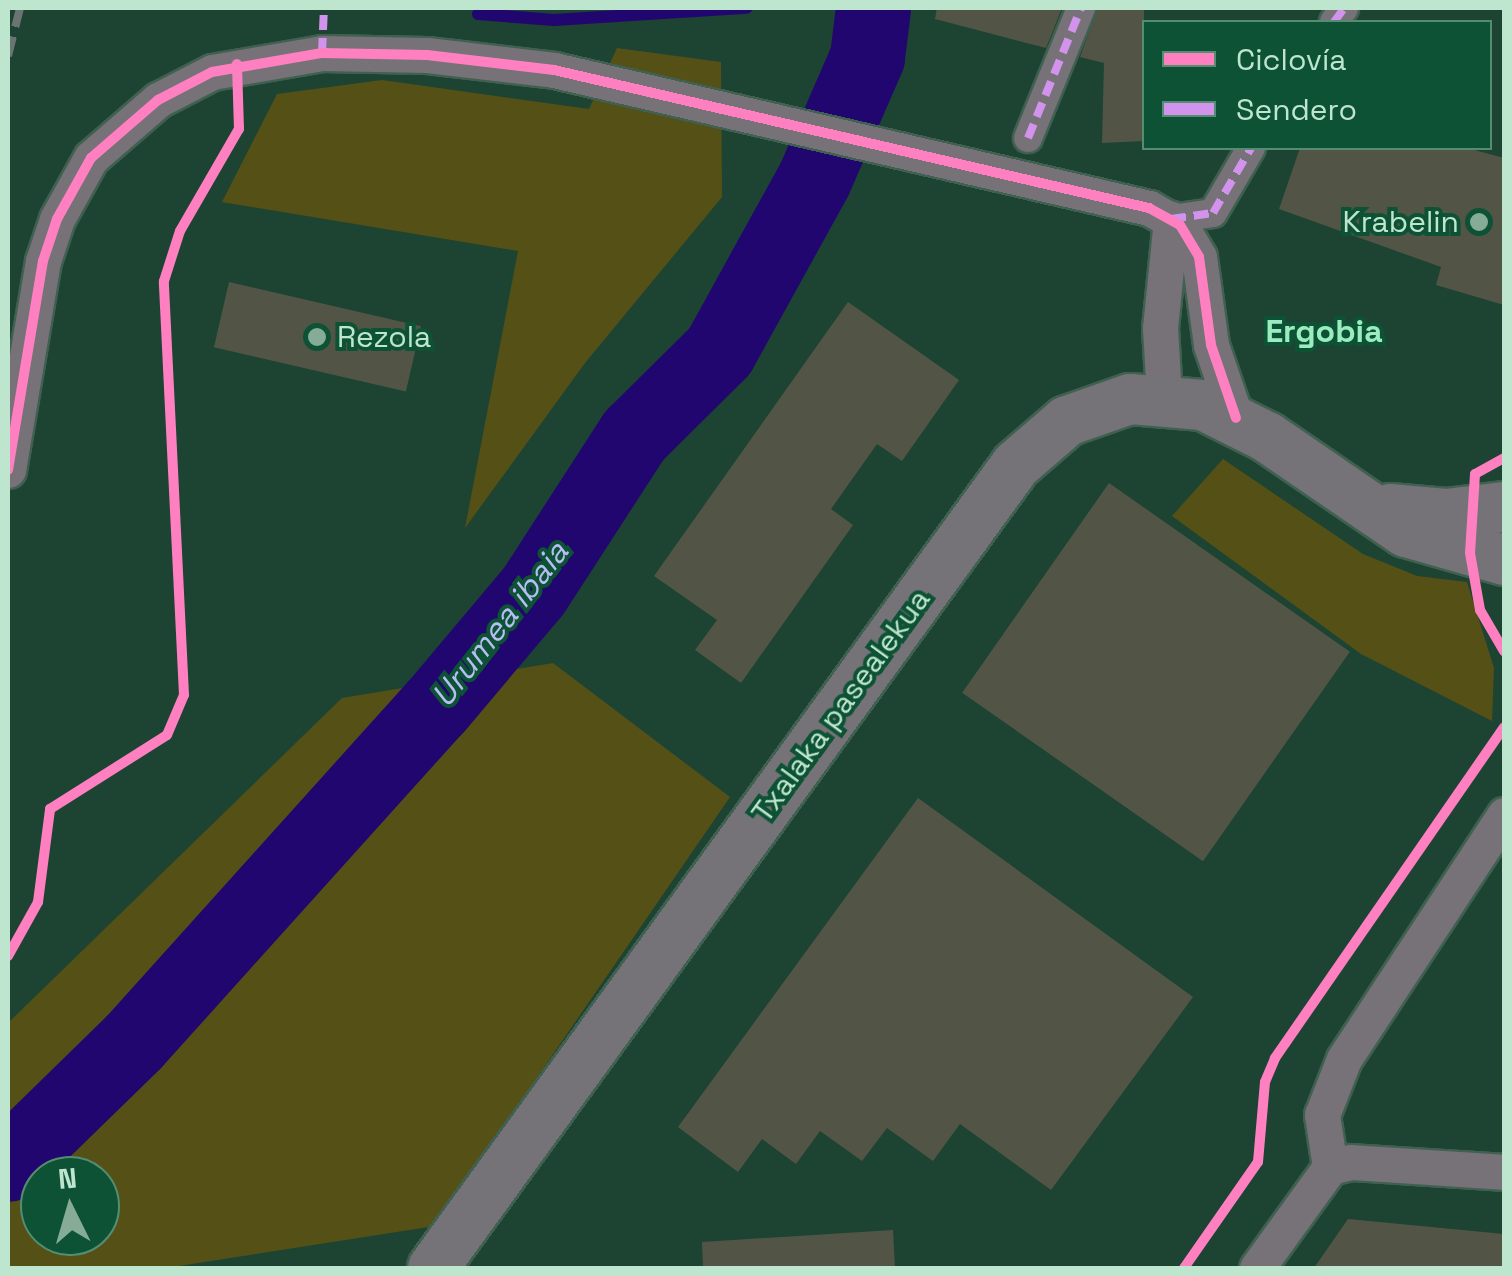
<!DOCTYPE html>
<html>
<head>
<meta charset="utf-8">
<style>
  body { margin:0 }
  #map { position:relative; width:1512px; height:1276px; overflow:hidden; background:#1d4333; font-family:"Space Grotesk",sans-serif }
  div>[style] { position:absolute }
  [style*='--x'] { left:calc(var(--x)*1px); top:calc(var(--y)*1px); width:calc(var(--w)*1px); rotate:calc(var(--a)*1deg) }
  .green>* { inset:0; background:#555116 }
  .stream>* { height:12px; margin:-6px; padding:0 6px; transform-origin:6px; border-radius:6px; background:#21066f }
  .river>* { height:75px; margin:-37.5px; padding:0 37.5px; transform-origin:37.5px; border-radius:37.5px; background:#21066f }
  .building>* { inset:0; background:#525546; transform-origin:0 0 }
  .roads { filter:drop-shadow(2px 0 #406051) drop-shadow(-2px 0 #406051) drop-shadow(0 2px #406051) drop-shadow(0 -2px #406051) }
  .pedestrian>* { height:28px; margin:-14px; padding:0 14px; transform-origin:14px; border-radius:14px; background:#777178 }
  .minor>* { height:35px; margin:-17.5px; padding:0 17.5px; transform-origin:17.5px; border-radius:17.5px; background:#777178 }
  .secondary>* { height:50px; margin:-25px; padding:0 25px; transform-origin:25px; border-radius:25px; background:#757278 }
  .rail>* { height:8px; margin-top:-4px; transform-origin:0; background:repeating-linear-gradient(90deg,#6a7472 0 20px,transparent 0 30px) }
  .quiet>* { height:8px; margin-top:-4px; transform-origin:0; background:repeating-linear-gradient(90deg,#d193ec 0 15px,transparent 0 23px) }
  .cycleway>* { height:10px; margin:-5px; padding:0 5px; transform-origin:5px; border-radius:5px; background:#ff80c0 }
  .dots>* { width:28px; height:28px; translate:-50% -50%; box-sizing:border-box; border:5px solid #0e5235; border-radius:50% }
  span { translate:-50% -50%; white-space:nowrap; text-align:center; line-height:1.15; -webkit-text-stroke:8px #0e5235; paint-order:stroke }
  .poi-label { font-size:30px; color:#bee5ce }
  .right { translate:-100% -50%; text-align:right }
  .left { translate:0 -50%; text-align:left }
  .street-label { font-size:30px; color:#bee5ce }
  .neighbourhood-label { font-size:32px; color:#9bedc0; font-weight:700 }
  .water-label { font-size:32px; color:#b7bdf5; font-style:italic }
  .frame { position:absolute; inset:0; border:10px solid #bee5ce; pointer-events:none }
  .legend { position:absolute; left:1142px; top:20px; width:350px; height:130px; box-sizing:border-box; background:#0e5235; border:2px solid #548d72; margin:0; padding:12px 18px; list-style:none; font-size:30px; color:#bee5ce }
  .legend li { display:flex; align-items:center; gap:20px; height:50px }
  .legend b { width:50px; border:2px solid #548d72 }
  .north { position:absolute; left:20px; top:1156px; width:100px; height:100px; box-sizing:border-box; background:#0e5235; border:2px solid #548d72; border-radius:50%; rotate:355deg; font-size:28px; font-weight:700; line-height:40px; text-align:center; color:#bee5ce }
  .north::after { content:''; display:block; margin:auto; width:35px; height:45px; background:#86ac98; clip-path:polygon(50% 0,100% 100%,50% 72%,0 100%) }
</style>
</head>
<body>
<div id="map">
  <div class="green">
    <div style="clip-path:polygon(617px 48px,721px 62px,722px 197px,585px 363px,465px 528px,518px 251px,222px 202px,277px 94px,382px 80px,589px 109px)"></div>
    <div style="clip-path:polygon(1223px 459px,1363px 554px,1417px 576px,1467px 582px,1494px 668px,1492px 721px,1361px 654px,1172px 516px)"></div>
    <div style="clip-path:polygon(evenodd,553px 663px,730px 797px,435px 1226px,166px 1268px,8px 1268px,8px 1023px,342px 698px,553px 663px,40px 1176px,100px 1176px,100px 1236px,40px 1236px,40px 1176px)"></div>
  </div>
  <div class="stream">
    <div style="--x:478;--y:14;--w:76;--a:4.5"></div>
    <div style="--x:554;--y:20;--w:193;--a:-3.6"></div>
  </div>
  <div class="river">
    <div style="--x:8;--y:1164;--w:176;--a:-44.3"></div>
    <div style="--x:134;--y:1041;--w:451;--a:-48"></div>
    <div style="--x:436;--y:706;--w:150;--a:-49.9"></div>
    <div style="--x:533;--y:591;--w:186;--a:-57.1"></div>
    <div style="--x:634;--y:435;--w:120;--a:-44.7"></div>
    <div style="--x:719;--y:351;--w:196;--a:-61.1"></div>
    <div style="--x:814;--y:179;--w:133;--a:-66.5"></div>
    <div style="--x:867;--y:57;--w:49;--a:-83"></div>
  </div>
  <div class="building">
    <div style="clip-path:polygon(937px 8px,1062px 8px,1046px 48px,935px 19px)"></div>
    <div style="clip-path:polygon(1098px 8px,1144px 8px,1144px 141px,1102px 143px,1104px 63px,1080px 57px)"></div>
    <div style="clip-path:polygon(1300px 148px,1467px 148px,1504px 158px,1504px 305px,1436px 285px,1441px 267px,1279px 209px)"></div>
    <div style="left:229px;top:282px;width:197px;height:67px;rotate:13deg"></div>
    <div style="clip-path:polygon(848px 302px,959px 380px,902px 461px,877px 444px,831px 509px,853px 525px,741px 683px,695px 650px,717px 620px,654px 576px)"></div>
    <div style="left:1109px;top:483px;width:294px;height:256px;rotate:35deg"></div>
    <div style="clip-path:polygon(918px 798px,1193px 997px,1051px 1190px,960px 1124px,933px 1161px,887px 1128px,862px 1161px,820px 1131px,796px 1164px,762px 1139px,738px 1172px,678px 1127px)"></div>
    <div style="clip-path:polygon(1348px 1219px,1504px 1234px,1504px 1268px,1314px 1268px)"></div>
    <div style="clip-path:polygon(893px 1230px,895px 1268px,703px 1268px,702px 1242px)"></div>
  </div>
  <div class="roads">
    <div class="pedestrian">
      <div style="--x:1334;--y:22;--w:17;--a:-54"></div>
      <div style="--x:1028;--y:138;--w:140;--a:-67.8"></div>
      <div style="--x:1171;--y:219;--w:42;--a:-8.1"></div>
      <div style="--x:1213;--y:213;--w:75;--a:-59.7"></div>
    </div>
    <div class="minor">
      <div style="--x:1164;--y:397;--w:69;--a:-93.3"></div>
      <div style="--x:1160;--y:328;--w:110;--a:-84.2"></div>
      <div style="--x:8;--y:470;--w:212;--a:-80.5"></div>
      <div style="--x:43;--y:261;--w:44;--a:-71.6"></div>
      <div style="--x:57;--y:219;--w:70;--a:-60.9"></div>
      <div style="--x:91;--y:158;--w:89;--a:-40.9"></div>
      <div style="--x:158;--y:100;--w:61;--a:-27.4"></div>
      <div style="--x:212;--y:72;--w:112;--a:-9.8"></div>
      <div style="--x:322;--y:53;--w:105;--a:1.1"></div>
      <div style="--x:427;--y:55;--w:128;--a:6.7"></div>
      <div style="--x:554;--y:70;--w:611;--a:13.06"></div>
      <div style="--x:1149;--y:208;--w:35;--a:29"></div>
      <div style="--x:1180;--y:225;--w:37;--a:59"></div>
      <div style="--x:1199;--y:257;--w:89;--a:82.2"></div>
      <div style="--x:1211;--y:345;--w:77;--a:71.1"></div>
      <div style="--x:1330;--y:1167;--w:53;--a:-98.7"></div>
      <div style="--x:1322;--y:1115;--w:60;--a:-68.6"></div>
      <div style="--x:1344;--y:1059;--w:292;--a:-56.7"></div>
      <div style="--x:1257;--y:1268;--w:125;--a:-54.1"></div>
      <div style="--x:1330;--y:1167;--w:22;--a:-13"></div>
      <div style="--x:1351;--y:1162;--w:153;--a:3.7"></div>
    </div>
    <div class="secondary">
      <div style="--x:1390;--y:509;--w:56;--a:5.1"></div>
      <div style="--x:1446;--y:514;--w:58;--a:-6.9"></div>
      <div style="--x:433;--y:1268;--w:992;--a:-54.02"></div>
      <div style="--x:1016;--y:465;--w:67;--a:-40.8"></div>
      <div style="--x:1067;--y:421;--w:67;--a:-19.2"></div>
      <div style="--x:1130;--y:399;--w:73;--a:4.7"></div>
      <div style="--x:1203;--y:405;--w:72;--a:26.6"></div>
      <div style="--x:1267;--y:437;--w:168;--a:34.4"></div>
      <div style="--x:1406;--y:532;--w:102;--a:15.9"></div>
    </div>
  </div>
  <div class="rail">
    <div style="--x:8;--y:56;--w:49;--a:-76"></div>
  </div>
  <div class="quiet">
    <div style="--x:1334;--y:22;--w:17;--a:-54"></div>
    <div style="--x:322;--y:53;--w:45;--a:-87.5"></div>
    <div style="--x:1028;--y:138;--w:140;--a:-67.8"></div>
    <div style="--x:1171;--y:219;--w:42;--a:-8.1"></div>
    <div style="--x:1213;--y:213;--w:75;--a:-59.7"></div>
  </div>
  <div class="cycleway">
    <div style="--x:1504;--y:458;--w:33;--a:151"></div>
    <div style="--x:1475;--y:474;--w:79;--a:93.6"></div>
    <div style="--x:1470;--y:553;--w:58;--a:80"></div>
    <div style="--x:1480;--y:610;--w:48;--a:59.7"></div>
    <div style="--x:8;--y:470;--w:212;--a:-80.5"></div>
    <div style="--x:43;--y:261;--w:44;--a:-71.6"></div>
    <div style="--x:57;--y:219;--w:70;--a:-60.9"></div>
    <div style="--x:91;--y:158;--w:89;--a:-40.9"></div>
    <div style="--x:158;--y:100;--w:61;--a:-27.4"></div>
    <div style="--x:212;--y:72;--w:112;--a:-9.8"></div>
    <div style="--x:322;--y:53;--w:105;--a:1.1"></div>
    <div style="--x:427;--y:55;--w:128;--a:6.7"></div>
    <div style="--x:554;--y:70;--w:611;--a:13.06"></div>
    <div style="--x:1149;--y:208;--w:35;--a:29"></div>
    <div style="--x:1180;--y:225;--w:37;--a:59"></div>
    <div style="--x:1199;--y:257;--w:89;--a:82.2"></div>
    <div style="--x:1211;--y:345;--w:77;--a:71.1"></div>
    <div style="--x:8;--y:956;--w:62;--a:-60.9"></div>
    <div style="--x:38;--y:902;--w:94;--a:-82.6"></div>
    <div style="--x:50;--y:809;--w:138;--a:-32.3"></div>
    <div style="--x:167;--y:735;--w:43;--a:-67"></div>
    <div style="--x:184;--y:695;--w:414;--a:-92.8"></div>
    <div style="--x:164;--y:281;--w:52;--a:-72.3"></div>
    <div style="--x:180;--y:231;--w:118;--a:-60"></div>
    <div style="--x:239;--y:129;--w:65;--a:-91.8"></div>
    <div style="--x:1184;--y:1268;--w:129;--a:-55.1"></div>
    <div style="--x:1258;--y:1162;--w:80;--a:-85"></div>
    <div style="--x:1265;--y:1082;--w:26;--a:-67"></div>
    <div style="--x:1275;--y:1058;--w:402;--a:-55.3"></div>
  </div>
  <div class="dots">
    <div style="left:1479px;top:222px;background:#86ac98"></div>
    <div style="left:317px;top:337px;background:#86ac98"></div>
  </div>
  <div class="poi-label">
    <span class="right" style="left:1459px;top:222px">Krabelin</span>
    <span class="left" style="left:337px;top:337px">Rezola</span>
  </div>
  <div class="street-label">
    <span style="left:841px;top:706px;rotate:-54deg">Txalaka pasealekua</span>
  </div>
  <div class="neighbourhood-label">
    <span style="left:1324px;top:331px">Ergobia</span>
  </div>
  <div class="water-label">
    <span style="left:500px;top:624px;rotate:-52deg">Urumea ibaia</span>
  </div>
  <div class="frame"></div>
  <ul class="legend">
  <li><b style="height:12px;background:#ff80c0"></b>Ciclovía</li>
  <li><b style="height:12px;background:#d193ec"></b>Sendero</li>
  </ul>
  <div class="north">N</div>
</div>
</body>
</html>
